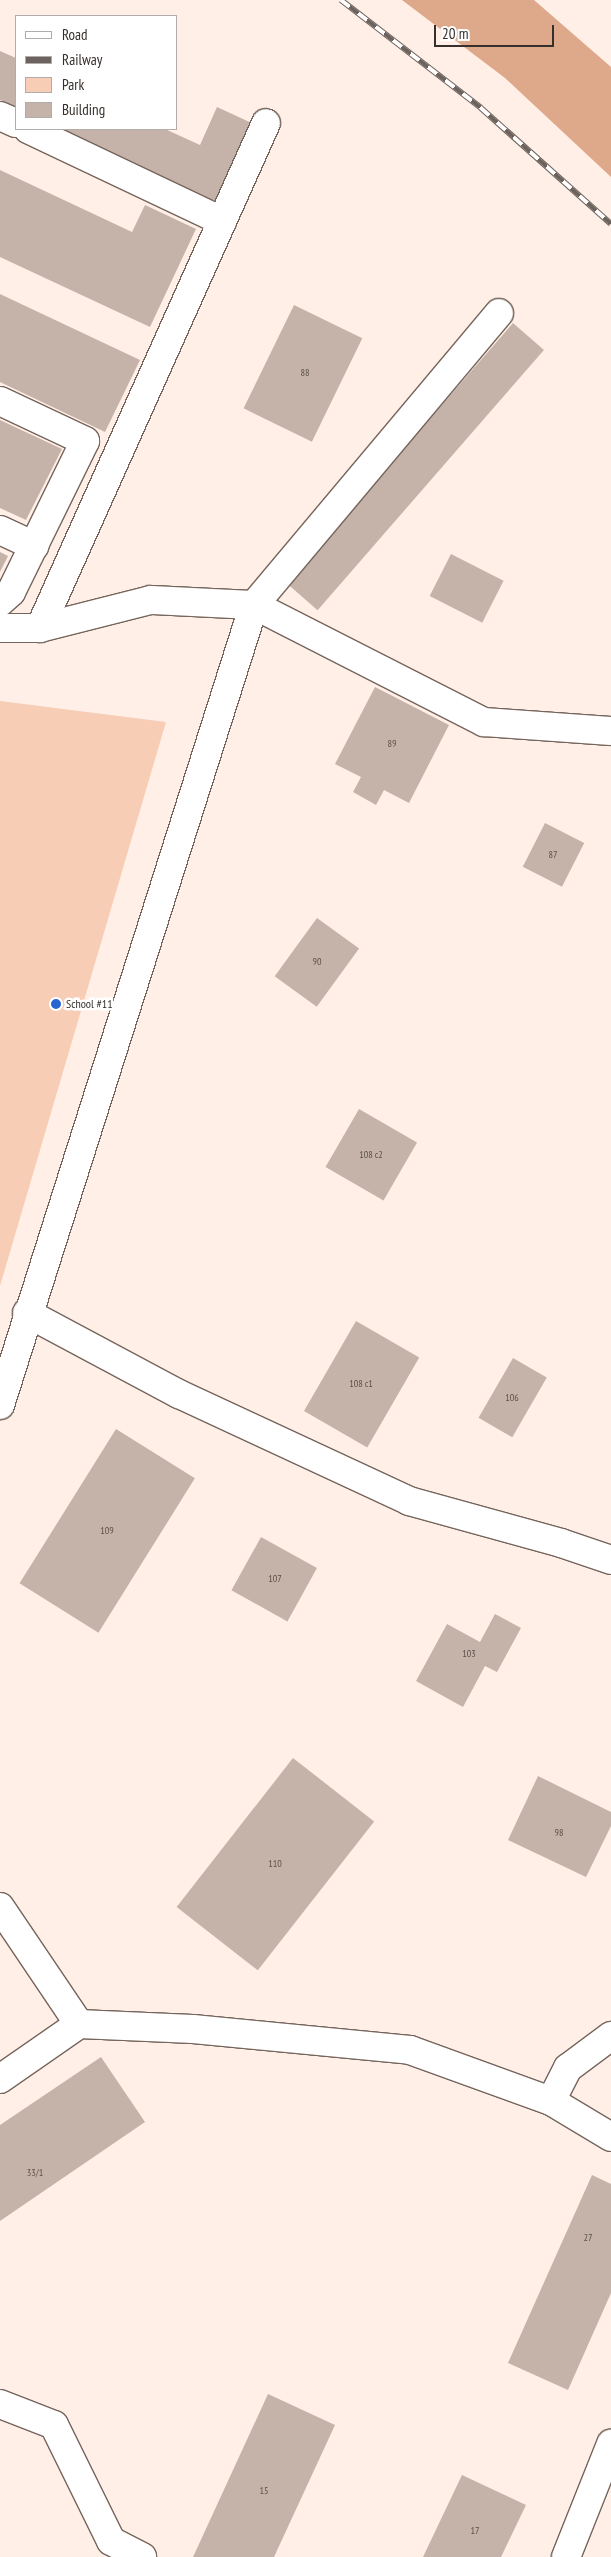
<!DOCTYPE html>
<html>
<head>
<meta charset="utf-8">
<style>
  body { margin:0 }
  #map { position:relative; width:611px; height:2557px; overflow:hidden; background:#ffefe7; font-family:"PT Sans Narrow",sans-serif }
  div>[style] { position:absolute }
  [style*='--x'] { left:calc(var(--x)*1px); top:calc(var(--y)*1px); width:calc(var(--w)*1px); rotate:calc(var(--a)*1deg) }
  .green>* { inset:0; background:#f7cdb6 }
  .forest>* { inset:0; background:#dea88b }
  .building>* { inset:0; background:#c5b3a9; transform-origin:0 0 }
  .roads { filter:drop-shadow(1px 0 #75655c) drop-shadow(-1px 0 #75655c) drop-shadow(0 1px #75655c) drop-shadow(0 -1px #75655c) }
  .minor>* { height:28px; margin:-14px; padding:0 14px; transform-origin:14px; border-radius:14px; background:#fff }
  .rail>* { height:5.5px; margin-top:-2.75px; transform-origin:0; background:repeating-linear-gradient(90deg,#fff 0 11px,#6c635e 0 22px); box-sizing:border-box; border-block:1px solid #6c635e }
  .dots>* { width:14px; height:14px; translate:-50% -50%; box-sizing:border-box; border:2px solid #fff; border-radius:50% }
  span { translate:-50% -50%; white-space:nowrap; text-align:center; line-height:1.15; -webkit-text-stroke:5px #fff; paint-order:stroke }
  .number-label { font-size:10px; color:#5a504a }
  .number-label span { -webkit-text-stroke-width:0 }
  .poi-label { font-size:12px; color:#362f2b }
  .left { translate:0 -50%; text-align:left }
  .legend { position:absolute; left:15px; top:15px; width:162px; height:115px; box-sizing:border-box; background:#fff; border:1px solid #afacaa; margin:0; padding:6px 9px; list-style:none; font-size:15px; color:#362f2b }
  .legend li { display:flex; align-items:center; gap:10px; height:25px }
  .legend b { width:25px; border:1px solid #afacaa }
  .scale { position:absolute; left:434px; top:25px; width:120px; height:22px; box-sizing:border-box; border:2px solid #362f2b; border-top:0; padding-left:6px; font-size:15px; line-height:18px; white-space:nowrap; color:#362f2b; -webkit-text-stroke:4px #fff; paint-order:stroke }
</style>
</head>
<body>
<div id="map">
  <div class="green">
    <div style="clip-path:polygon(0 701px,166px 722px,0 1286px)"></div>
  </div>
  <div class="forest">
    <div style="clip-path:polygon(402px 0,534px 0,611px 67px,611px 177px,505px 78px)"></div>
  </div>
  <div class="building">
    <div style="clip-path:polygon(0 51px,16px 58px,16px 107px,0 100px)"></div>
    <div style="clip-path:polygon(217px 107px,256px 125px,219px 203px,62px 129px,165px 129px,200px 145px)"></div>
    <div style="clip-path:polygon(0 170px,132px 232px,145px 205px,196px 229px,150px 327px,0 257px)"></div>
    <div style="clip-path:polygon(0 294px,140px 360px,105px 432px,0 382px)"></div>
    <div style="left:294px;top:305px;width:76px;height:115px;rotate:26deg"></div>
    <div style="left:513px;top:323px;width:41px;height:345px;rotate:41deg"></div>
    <div style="clip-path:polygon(0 420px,62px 449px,26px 520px,0 508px)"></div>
    <div style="clip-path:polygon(0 552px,8px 556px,0 572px)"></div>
    <div style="left:451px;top:554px;width:59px;height:47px;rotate:27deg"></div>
    <div style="clip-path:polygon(375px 687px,449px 725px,409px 803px,384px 790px,376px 805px,353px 792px,361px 777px,335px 764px)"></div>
    <div style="left:545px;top:823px;width:44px;height:49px;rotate:27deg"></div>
    <div style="left:317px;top:918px;width:52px;height:72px;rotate:36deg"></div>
    <div style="left:359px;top:1109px;width:67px;height:67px;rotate:30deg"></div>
    <div style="left:356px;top:1321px;width:73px;height:104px;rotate:30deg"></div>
    <div style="left:513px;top:1358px;width:39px;height:69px;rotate:30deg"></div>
    <div style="left:116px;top:1429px;width:93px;height:182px;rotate:32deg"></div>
    <div style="left:261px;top:1537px;width:64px;height:61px;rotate:29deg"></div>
    <div style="clip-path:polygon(495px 1614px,521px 1628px,497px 1672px,485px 1666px,463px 1707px,416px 1681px,447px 1624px,480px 1642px)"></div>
    <div style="left:293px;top:1758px;width:103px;height:189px;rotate:38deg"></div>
    <div style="clip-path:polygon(538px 1776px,611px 1812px,611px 1826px,586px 1877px,508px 1840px)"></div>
    <div style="clip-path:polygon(101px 2057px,145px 2122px,0 2221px,0 2125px)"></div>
    <div style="clip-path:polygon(592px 2175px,611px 2184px,611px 2293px,568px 2390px,508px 2363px)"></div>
    <div style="clip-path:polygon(268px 2394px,335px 2425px,274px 2557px,193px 2557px)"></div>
    <div style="clip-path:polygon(462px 2475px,526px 2505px,501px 2557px,423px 2557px)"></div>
  </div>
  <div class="roads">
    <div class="minor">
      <div style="--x:0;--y:116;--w:17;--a:24"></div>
      <div style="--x:28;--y:129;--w:215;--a:25.4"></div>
      <div style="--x:0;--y:401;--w:94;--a:25.2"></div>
      <div style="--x:85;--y:441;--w:168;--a:116.1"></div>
      <div style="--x:11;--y:592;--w:15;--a:138"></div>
      <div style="--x:0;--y:530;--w:38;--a:25"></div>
      <div style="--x:0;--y:628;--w:40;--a:0"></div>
      <div style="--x:40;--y:628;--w:114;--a:-14.2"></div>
      <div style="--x:151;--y:600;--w:103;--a:2.8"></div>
      <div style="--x:254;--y:605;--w:258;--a:27"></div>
      <div style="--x:484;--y:722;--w:127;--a:4.1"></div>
      <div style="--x:40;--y:628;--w:553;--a:-65.89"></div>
      <div style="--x:27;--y:1313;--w:172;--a:28.1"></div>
      <div style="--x:179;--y:1394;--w:254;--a:24.9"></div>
      <div style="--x:409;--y:1501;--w:158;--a:15.4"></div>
      <div style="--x:561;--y:1543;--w:53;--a:18.8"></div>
      <div style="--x:0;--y:1405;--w:839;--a:-72.39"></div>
      <div style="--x:254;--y:605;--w:381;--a:-50"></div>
      <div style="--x:0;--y:1907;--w:141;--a:56"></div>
      <div style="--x:0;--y:2079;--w:96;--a:-34.8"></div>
      <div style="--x:79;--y:2024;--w:114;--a:2.5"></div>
      <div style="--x:193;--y:2029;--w:218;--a:5.5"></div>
      <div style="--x:410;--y:2050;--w:150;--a:19.9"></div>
      <div style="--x:551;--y:2101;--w:70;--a:31"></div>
      <div style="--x:551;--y:2101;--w:37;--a:-63"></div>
      <div style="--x:568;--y:2068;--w:54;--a:-36.7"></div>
      <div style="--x:0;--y:2404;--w:58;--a:21.3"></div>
      <div style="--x:54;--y:2425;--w:129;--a:63.8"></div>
      <div style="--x:111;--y:2541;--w:35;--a:27"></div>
      <div style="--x:566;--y:2557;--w:122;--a:-68.3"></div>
    </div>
  </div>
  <div class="rail">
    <div style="--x:341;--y:0;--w:177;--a:37.6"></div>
    <div style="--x:481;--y:108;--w:174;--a:41.7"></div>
  </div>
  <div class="dots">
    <div style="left:56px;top:1004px;background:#2765d2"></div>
  </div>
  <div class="number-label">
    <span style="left:305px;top:373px">88</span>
    <span style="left:392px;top:744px">89</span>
    <span style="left:553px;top:855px">87</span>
    <span style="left:317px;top:962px">90</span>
    <span style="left:371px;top:1155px">108 с2</span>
    <span style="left:361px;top:1384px">108 с1</span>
    <span style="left:512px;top:1398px">106</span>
    <span style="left:107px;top:1531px">109</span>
    <span style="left:275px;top:1579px">107</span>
    <span style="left:469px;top:1654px">103</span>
    <span style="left:559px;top:1833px">98</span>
    <span style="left:275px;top:1864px">110</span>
    <span style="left:35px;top:2173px">33/1</span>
    <span style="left:588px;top:2238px">27</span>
    <span style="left:264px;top:2491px">15</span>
    <span style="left:475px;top:2531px">17</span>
  </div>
  <div class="poi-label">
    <span class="left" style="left:66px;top:1004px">School #11</span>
  </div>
  <ul class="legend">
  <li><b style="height:6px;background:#fff"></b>Road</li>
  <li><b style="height:6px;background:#6c635e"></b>Railway</li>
  <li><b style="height:14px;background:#f7cdb6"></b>Park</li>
  <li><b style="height:14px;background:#c5b3a9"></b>Building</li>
  </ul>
  <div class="scale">20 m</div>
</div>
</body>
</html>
